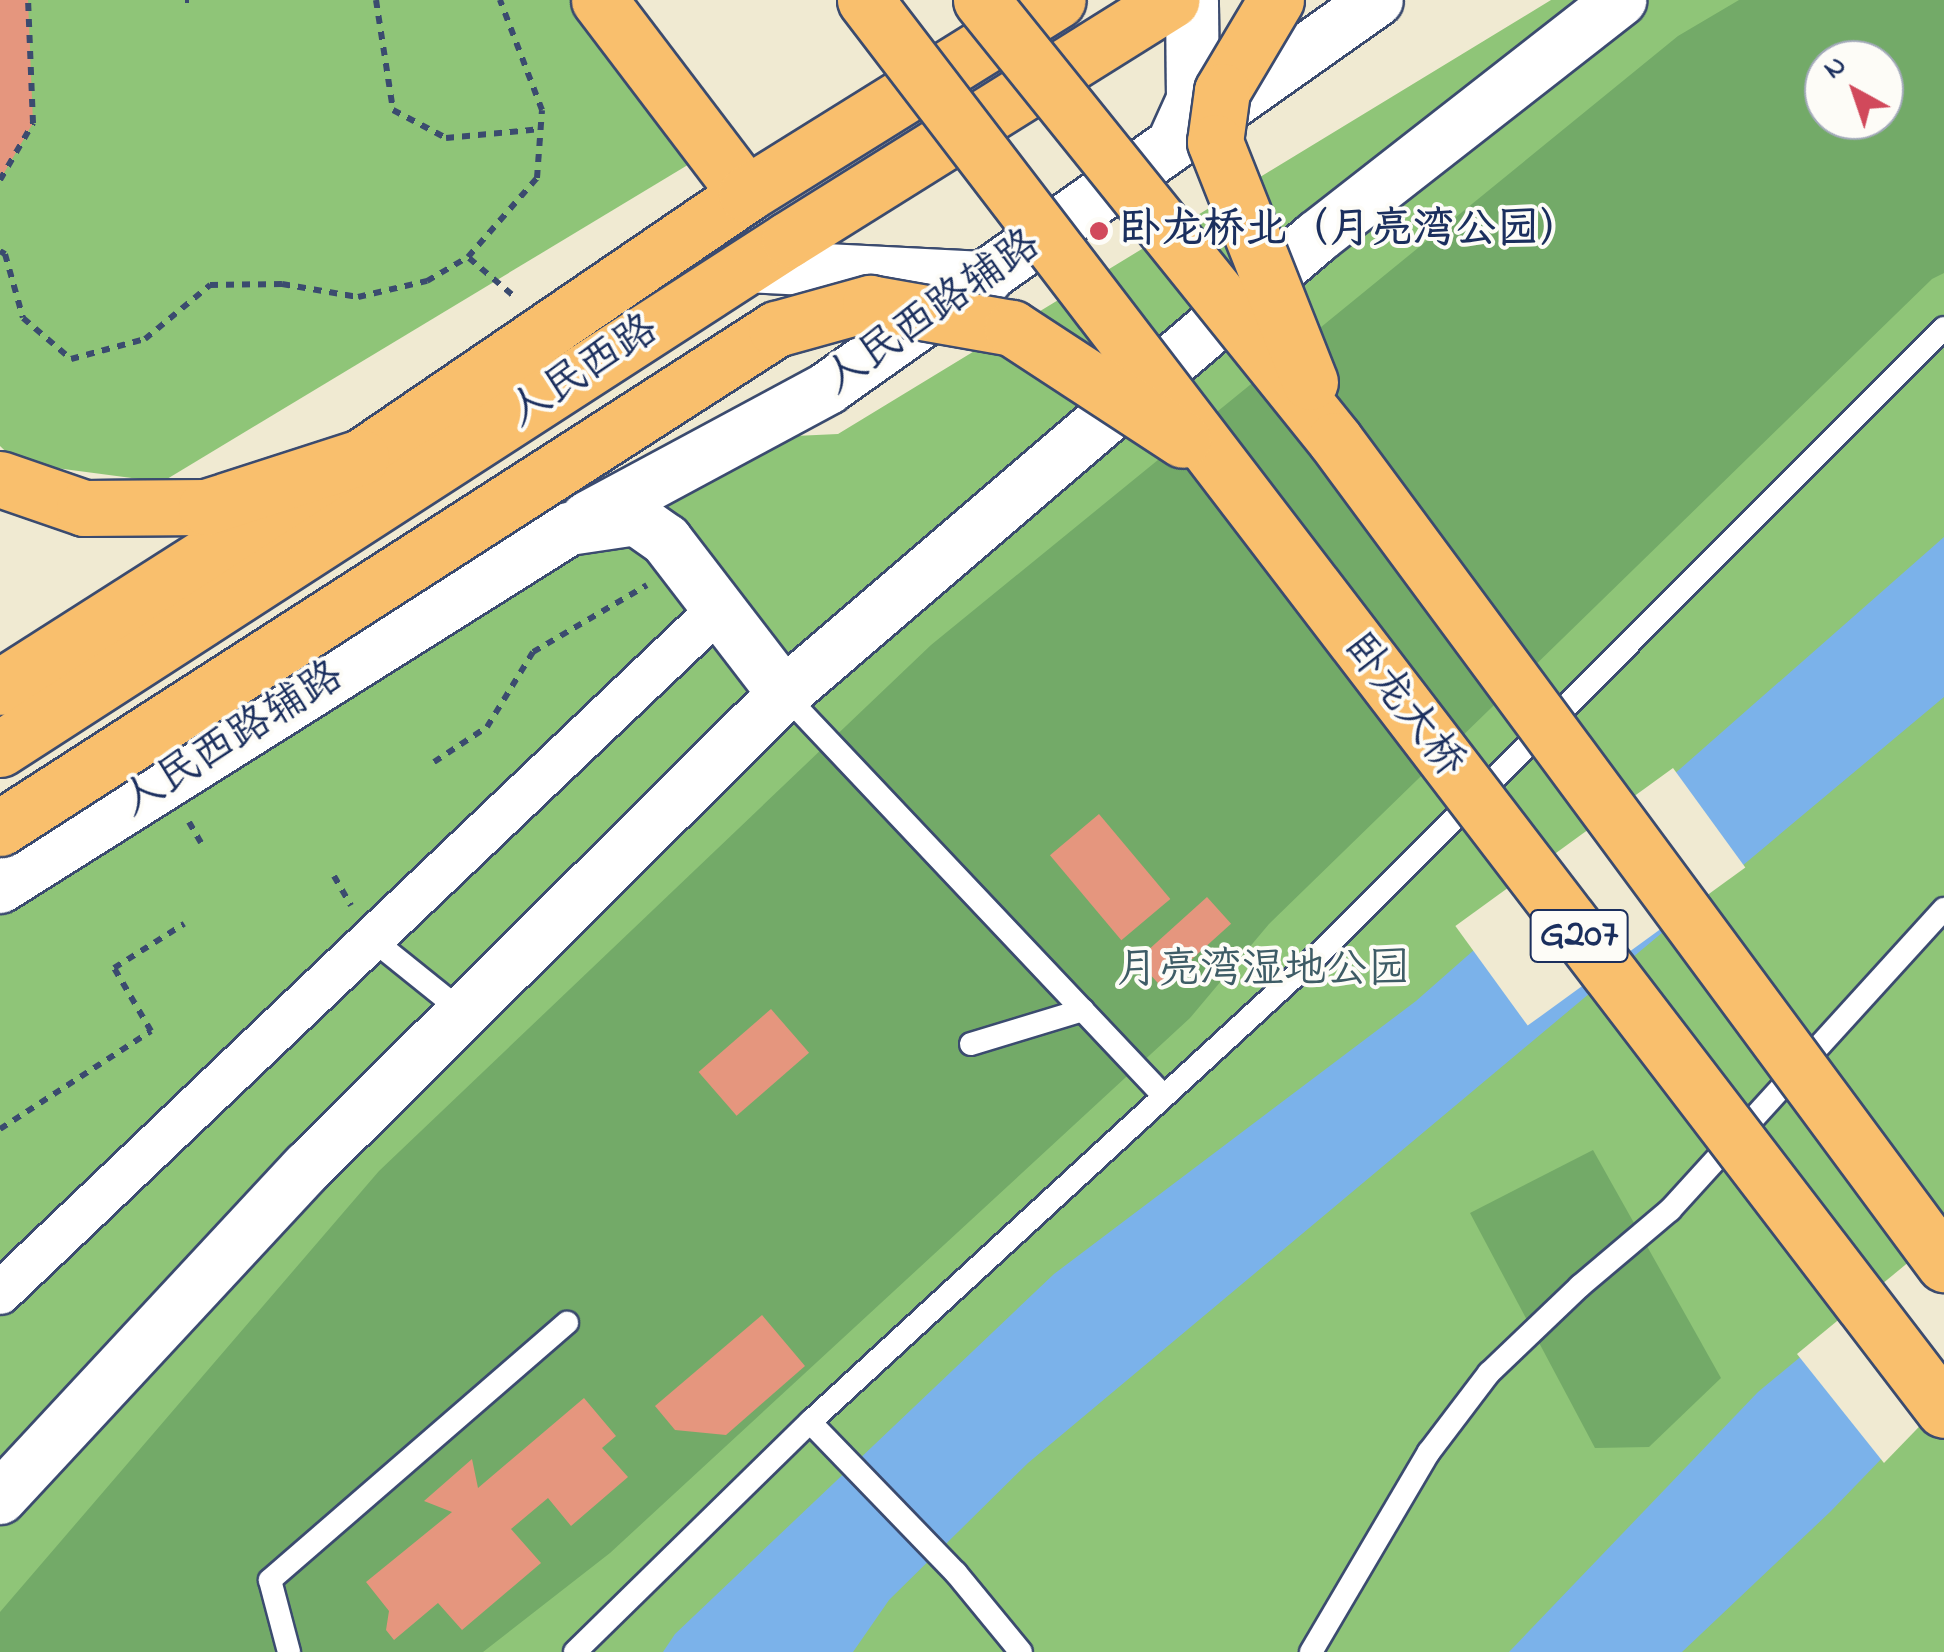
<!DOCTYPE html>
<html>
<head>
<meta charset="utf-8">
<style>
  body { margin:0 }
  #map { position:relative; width:1944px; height:1652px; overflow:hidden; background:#f0ead2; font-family:"Indie Flower","LXGW WenKai TC",sans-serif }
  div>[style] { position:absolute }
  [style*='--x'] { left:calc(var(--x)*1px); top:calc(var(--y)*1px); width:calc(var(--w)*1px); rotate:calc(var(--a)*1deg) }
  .green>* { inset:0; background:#8fc578 }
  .forest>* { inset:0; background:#73aa68 }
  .water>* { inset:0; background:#7bb2ea }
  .pier>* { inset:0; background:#f0ead2; transform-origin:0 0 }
  .building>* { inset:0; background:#e5967e; transform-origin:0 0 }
  .path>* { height:6px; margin-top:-3px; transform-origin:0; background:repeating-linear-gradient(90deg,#3b4b6f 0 8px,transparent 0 16px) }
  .roads { filter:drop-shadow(2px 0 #3b4b6f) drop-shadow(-2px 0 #3b4b6f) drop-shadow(0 2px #3b4b6f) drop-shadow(0 -2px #3b4b6f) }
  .service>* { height:22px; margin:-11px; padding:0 11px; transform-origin:11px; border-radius:11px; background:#fff }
  .minor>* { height:42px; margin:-21px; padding:0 21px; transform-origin:21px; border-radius:21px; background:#fff }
  .tertiary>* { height:52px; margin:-26px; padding:0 26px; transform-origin:26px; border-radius:26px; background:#fff }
  .primary>* { height:55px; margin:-27.5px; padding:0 27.5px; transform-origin:27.5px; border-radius:27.5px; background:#f9bf6d }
  .trunk>* { height:55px; margin:-27.5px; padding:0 27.5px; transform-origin:27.5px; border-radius:27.5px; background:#f9bf6d }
  .bridges { filter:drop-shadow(2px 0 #3b4b6f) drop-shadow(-2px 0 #3b4b6f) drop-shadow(0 2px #3b4b6f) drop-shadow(0 -2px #3b4b6f) }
  .trunk-bridge>* { height:55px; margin:-27.5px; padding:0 27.5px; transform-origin:27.5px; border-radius:27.5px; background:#f9bf6d }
  .dots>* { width:28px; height:28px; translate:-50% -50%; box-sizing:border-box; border:5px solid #fdfcf7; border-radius:50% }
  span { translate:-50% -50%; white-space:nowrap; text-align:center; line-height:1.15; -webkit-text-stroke:8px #fdfcf7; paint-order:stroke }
  .shield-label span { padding:2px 8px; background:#fdfcf7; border:2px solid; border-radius:8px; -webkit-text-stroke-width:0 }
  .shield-label { font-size:40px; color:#1b2f5e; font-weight:700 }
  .poi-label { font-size:42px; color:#1b2f5e; font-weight:700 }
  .left { translate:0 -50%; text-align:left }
  .street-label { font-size:42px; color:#1b2f5e }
  .park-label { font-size:42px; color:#3e5c66 }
  .north { position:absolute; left:1804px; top:40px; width:100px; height:100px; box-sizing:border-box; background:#fdfcf7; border:2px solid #a3aaba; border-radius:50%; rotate:320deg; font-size:28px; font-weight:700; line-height:40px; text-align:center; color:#1b2f5e }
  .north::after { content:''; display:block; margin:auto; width:35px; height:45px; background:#d1495b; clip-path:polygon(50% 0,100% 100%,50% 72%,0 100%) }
</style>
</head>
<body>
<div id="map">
  <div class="green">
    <div style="clip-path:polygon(0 0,574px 0,696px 160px,162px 482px,18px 463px,0 446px)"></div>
    <div style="clip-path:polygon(evenodd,1551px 0,1944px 0,1944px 1652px,0 1652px,0 887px,731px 439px,838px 434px,1551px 0,1824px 60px,1884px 60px,1884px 120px,1824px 120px,1824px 60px)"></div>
  </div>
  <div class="forest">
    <div style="clip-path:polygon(evenodd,1739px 0,1944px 0,1944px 273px,1932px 279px,1269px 924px,1190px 1018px,610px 1553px,483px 1652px,0 1652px,0 1612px,379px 1171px,931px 645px,1678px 36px,1739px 0,1824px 60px,1884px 60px,1884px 120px,1824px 120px,1824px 60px)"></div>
    <div style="clip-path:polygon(1593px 1150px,1721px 1378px,1649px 1447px,1595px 1448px,1470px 1213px)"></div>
  </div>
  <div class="water">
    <div style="clip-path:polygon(1944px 537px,1944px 697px,1028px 1463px,889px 1600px,853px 1652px,663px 1652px,675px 1634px,1054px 1274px,1416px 1001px)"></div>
    <div style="clip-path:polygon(1944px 1238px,1944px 1394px,1830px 1512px,1682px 1652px,1509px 1652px,1758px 1392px)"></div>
  </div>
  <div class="pier">
    <div style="left:1673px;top:768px;width:123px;height:269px;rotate:54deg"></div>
    <div style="clip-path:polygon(1944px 1233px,1944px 1401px,1884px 1463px,1797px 1354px)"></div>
  </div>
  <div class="building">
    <div style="clip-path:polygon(0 0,28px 0,33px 123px,0 180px)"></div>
    <div style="left:1099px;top:814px;width:111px;height:64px;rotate:50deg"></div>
    <div style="left:1207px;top:897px;width:36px;height:94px;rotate:48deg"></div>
    <div style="left:771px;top:1009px;width:58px;height:96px;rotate:49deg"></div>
    <div style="clip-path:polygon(762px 1315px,805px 1366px,726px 1435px,675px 1430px,655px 1406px)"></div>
    <div style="clip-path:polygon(584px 1398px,616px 1436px,602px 1448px,628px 1477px,571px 1526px,548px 1498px,511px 1529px,541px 1563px,462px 1630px,438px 1603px,394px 1640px,386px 1630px,389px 1611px,366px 1582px,452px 1512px,424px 1501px,472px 1459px,478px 1488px)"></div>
  </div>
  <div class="path">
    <div style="--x:185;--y:0;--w:4;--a:0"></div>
    <div style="--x:376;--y:0;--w:111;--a:81.2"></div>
    <div style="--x:393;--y:110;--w:60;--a:27.8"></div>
    <div style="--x:446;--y:138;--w:95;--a:-5.4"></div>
    <div style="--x:0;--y:180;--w:66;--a:-59.9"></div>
    <div style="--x:33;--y:123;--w:123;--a:-92.3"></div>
    <div style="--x:0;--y:251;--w:6;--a:31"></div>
    <div style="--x:5;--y:254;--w:66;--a:74.3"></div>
    <div style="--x:23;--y:318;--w:63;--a:40.5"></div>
    <div style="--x:71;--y:359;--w:77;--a:-15.1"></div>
    <div style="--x:145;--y:339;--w:85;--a:-39.7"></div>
    <div style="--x:210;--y:285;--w:72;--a:-0.8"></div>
    <div style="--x:282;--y:284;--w:77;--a:9.7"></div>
    <div style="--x:358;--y:297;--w:71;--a:-13.1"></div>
    <div style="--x:427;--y:281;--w:48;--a:-30.3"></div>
    <div style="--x:468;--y:257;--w:105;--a:-48.9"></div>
    <div style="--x:537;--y:178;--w:68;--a:-85.8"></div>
    <div style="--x:542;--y:110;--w:118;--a:-110.9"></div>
    <div style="--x:469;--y:258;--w:62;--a:40.4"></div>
    <div style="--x:434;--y:762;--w:64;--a:-33.4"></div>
    <div style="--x:487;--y:727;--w:88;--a:-58.5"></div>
    <div style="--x:533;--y:652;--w:132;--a:-30.4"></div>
    <div style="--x:189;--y:822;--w:24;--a:60"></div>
    <div style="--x:334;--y:876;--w:34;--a:60"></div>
    <div style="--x:0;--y:1129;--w:180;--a:-33"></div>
    <div style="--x:151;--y:1031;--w:73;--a:-120.4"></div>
    <div style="--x:114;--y:968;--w:83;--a:-32.2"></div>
  </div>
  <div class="roads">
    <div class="service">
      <div style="--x:784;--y:694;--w:552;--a:46.62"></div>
      <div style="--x:372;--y:939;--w:118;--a:38.8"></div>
      <div style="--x:971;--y:1044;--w:117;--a:-16.9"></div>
      <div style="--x:810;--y:1422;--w:210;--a:46"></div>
      <div style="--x:956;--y:1573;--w:102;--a:50.6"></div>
      <div style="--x:289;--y:1652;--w:74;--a:-104.8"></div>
      <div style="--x:270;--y:1580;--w:393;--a:-40.9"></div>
      <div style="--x:575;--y:1652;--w:329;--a:-44.4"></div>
      <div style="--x:810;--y:1422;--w:696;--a:-42.61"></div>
      <div style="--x:1322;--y:951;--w:880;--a:-45.05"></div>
      <div style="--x:1311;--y:1652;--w:232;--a:-59.5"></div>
      <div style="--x:1429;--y:1452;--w:99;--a:-52.8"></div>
      <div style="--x:1489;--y:1373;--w:126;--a:-43.7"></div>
      <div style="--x:1580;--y:1286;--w:118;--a:-40.2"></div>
      <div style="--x:1670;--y:1210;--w:407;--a:-47.7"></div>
    </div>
    <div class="minor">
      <div style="--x:0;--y:1293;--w:992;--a:-43.57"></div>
    </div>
    <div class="tertiary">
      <div style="--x:1173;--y:144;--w:48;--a:-65.6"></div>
      <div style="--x:1193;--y:100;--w:100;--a:-90.6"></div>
      <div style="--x:748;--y:266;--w:239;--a:2.9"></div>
      <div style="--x:587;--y:518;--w:274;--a:-28.3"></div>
      <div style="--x:828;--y:388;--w:672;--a:-35.25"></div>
      <div style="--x:0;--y:887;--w:672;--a:-32.18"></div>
      <div style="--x:569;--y:529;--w:68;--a:-8.5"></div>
      <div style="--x:636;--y:519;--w:37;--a:35"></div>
      <div style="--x:666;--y:540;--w:194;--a:52.5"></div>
      <div style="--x:0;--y:1498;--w:452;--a:-47.1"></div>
      <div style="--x:308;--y:1167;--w:671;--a:-44.82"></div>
      <div style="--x:784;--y:694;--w:702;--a:-40.61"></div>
      <div style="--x:1317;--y:237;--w:385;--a:-38"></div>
    </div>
    <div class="primary">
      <div style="--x:599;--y:0;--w:243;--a:52.8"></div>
      <div style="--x:0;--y:687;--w:428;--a:-32.5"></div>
      <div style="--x:361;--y:457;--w:466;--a:-34.3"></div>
      <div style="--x:746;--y:194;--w:367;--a:-31.9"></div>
      <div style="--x:0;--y:749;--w:939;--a:-32.88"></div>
      <div style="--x:789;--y:239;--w:451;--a:-32"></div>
    </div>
    <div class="trunk">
      <div style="--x:0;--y:479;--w:89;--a:19"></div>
      <div style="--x:84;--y:508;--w:122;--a:-0.5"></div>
      <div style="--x:206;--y:507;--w:163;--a:-17.9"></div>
    </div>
  </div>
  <div class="bridges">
    <div class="trunk-bridge">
      <div style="--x:865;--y:0;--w:1775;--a:52.58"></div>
      <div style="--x:981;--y:0;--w:565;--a:51.18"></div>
      <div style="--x:1335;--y:440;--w:1025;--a:53.53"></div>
      <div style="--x:1276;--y:0;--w:106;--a:120.7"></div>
      <div style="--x:1222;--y:91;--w:51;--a:97.8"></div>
      <div style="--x:1215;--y:142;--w:258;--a:68.4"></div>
      <div style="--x:0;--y:828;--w:923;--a:-32.74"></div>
      <div style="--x:776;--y:329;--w:98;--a:-15.5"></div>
      <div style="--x:870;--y:303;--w:144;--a:10"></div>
      <div style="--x:1012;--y:328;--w:204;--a:33.2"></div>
    </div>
  </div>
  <div class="dots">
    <div style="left:1099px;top:231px;background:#d1495b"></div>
  </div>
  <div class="shield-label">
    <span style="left:1579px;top:936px">G207</span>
  </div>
  <div class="poi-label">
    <span class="left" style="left:1119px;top:231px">卧龙桥北（月亮湾公园）</span>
  </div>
  <div class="street-label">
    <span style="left:933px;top:313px;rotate:-35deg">人民西路辅路</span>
    <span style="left:584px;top:372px;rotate:-33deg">人民西路</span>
    <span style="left:1403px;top:706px;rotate:52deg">卧龙大桥</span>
    <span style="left:233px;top:740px;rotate:-32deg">人民西路辅路</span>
  </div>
  <div class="park-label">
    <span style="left:1263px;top:971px">月亮湾湿地公园</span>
  </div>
  <div class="north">N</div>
</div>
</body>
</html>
